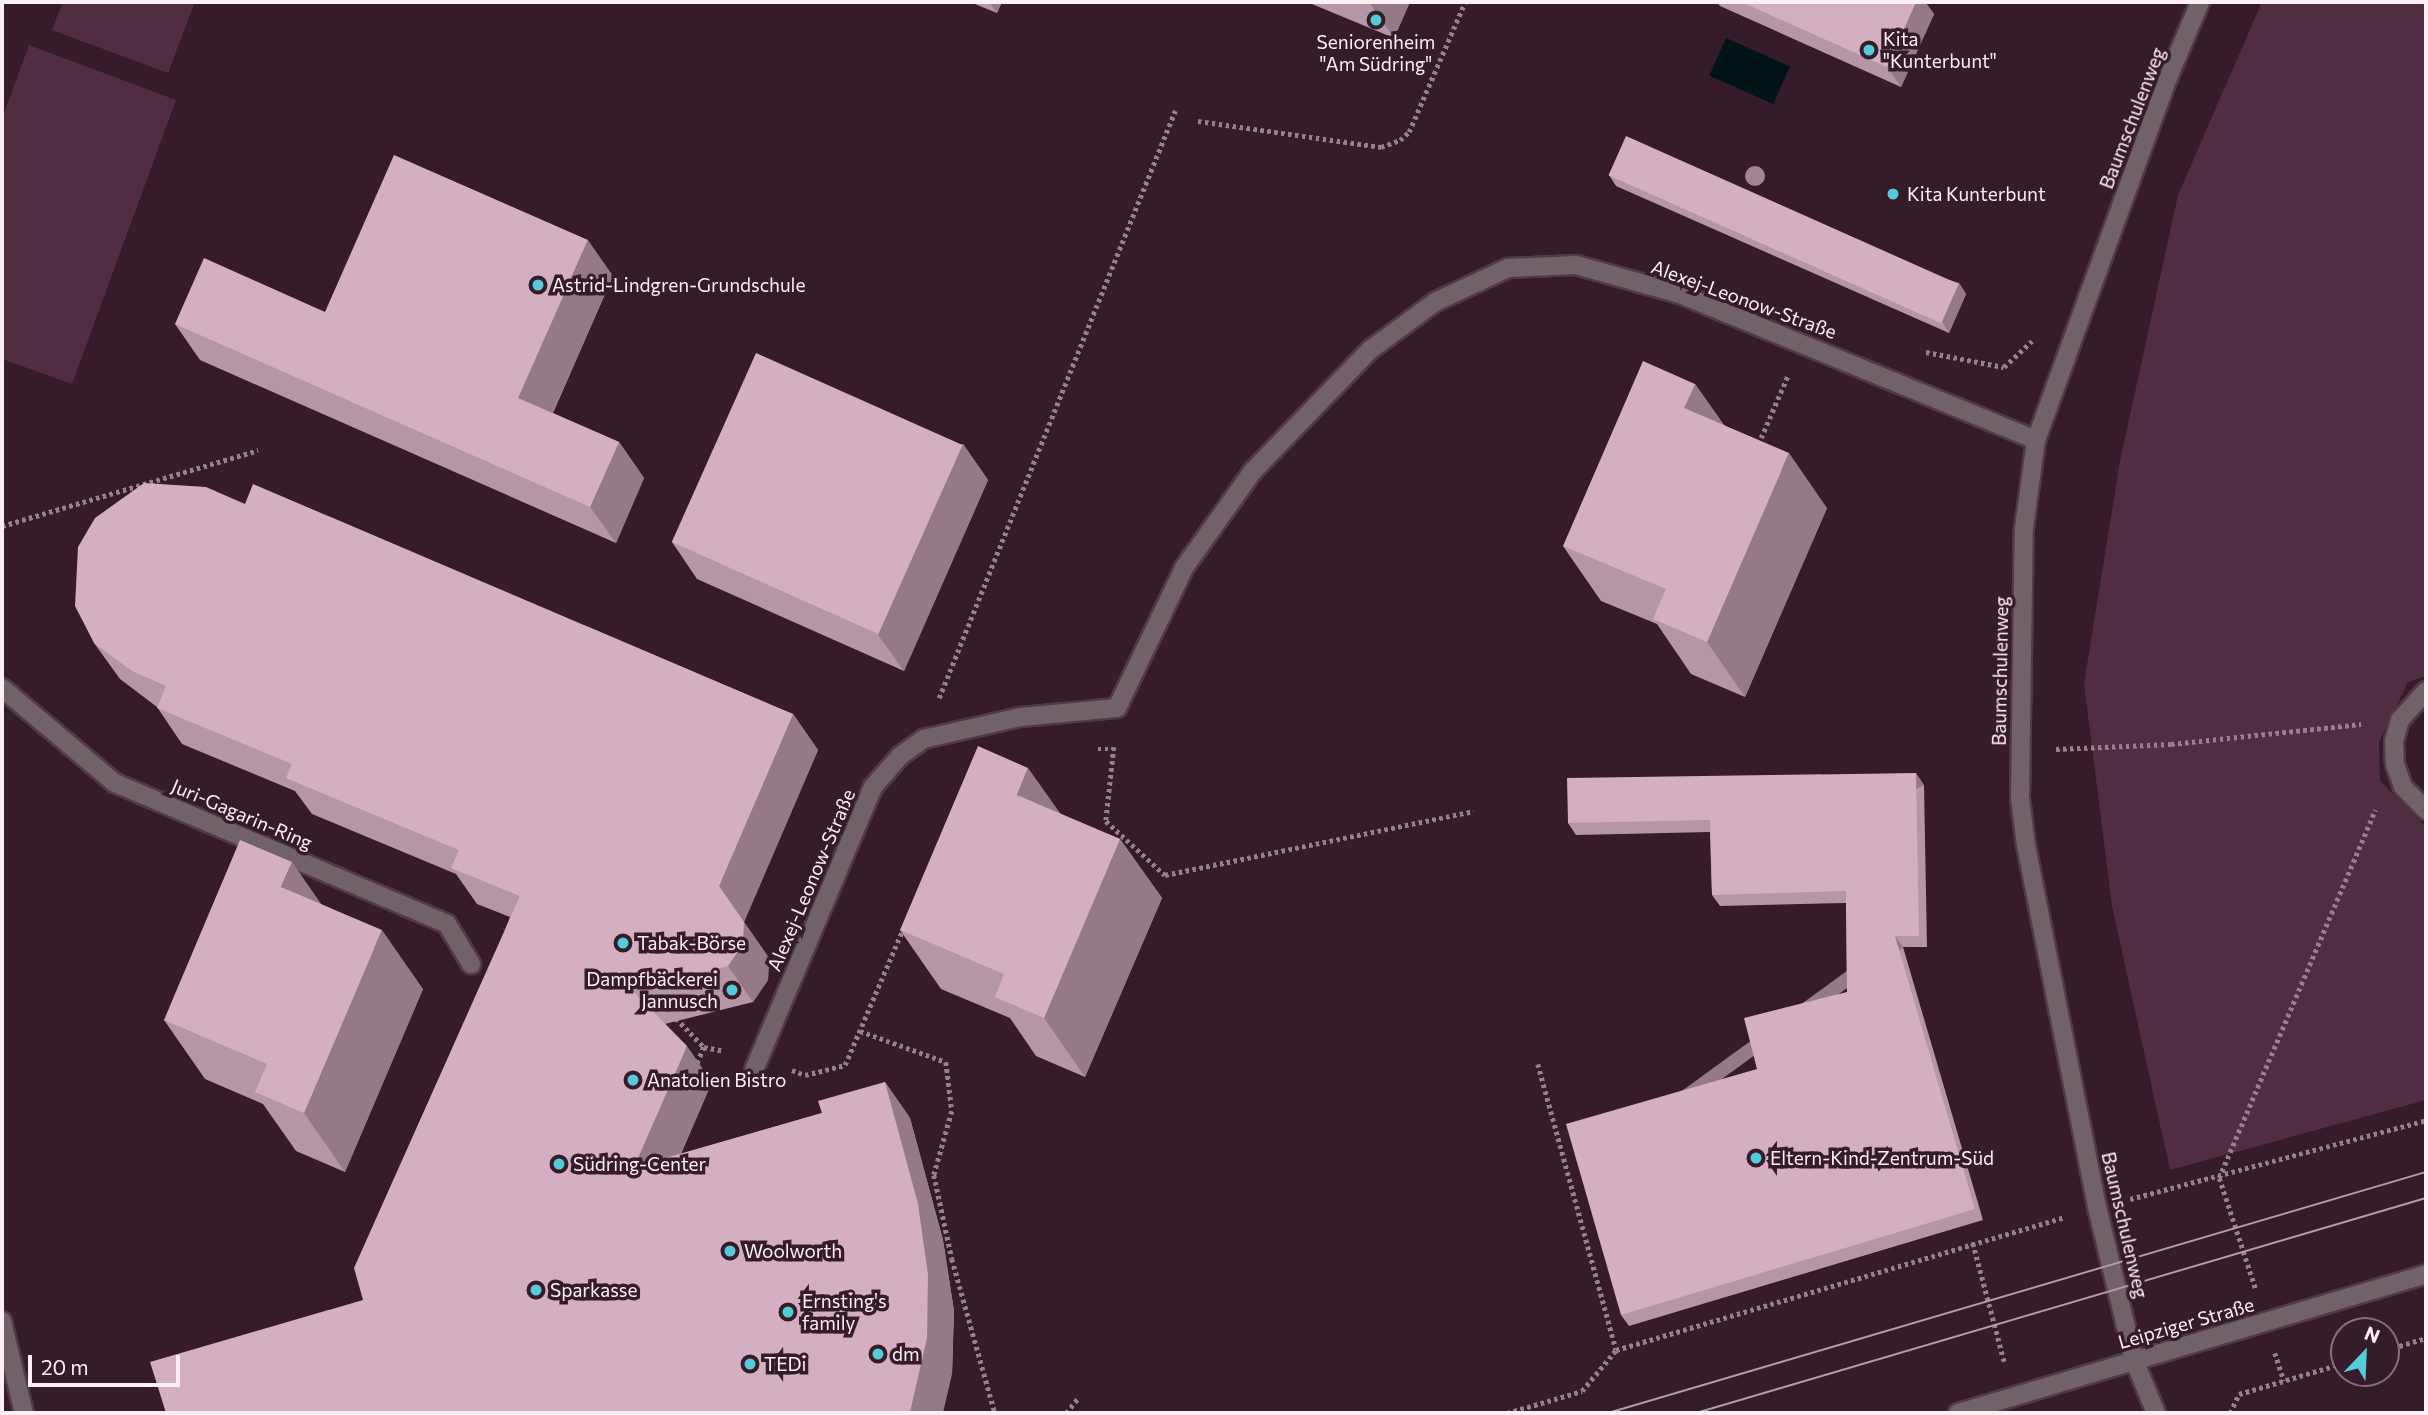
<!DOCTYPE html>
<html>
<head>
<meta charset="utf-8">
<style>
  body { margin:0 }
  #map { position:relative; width:2428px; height:1415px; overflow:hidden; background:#361b2a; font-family:Commissioner,sans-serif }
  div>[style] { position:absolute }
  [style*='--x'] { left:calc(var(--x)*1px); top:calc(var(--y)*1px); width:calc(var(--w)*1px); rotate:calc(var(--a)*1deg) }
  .green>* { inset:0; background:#512d41 }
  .water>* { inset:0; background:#001417; transform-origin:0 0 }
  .path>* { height:4.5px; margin-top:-2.25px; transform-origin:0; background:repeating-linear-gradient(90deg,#96808b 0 3.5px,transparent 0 7px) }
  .roads { filter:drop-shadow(2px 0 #523946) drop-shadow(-2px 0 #523946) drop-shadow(0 2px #523946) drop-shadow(0 -2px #523946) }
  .service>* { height:18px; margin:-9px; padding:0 9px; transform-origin:9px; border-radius:9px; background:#716269 }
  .minor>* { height:18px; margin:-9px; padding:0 9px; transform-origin:9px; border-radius:9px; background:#716269 }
  .tertiary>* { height:18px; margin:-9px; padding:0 9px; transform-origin:9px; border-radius:9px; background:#716269 }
  .tram>* { height:2px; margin:-1px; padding:0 1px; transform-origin:1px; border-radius:1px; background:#b19da7 }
  .trees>* { width:20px; height:20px; margin:-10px; border-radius:50%; background:#a28494 }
  .wall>* { inset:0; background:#b596a6 }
  .shaded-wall>* { inset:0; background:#947a87; transform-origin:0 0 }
  .building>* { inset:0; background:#d3afc1; transform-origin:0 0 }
  .dots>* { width:19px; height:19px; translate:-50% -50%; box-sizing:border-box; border:4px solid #361b2a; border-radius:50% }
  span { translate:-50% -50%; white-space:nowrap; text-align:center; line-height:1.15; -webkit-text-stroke:7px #361b2a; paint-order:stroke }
  .poi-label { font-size:19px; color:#feeef5 }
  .left { translate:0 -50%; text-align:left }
  .right { translate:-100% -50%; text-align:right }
  .street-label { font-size:19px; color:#feeef5 }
  .frame { position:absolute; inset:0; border:4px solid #feeef5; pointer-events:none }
  .north { position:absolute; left:2330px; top:1317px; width:70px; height:70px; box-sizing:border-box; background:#361b2a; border:2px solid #866f7b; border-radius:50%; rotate:23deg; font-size:19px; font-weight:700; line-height:28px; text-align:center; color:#feeef5 }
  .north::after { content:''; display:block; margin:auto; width:24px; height:32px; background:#53cbda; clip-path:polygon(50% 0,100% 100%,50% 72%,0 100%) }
  .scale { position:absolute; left:28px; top:1355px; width:152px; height:32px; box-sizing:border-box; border:4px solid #feeef5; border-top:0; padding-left:9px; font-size:21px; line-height:24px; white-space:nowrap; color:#feeef5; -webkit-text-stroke:5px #361b2a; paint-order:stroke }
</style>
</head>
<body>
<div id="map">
  <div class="green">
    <div style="clip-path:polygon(63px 2px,195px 2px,168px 73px,52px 30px)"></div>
    <div style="clip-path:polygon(2262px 2px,2426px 2px,2426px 676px,2408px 682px,2379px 742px,2380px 781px,2426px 827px,2426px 1100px,2170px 1170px,2112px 906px,2084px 684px,2120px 461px,2178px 195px)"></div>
    <div style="clip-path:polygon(29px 45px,176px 100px,72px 384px,2px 359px,2px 119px)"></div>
  </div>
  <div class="water">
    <div style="left:1726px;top:38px;width:70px;height:41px;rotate:24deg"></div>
  </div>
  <div class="path">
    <div style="--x:1198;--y:121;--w:185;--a:8.1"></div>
    <div style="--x:1381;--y:147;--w:20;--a:-20"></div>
    <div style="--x:1400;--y:140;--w:12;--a:-42"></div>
    <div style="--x:1409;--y:132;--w:142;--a:-66.7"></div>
    <div style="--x:1926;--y:352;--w:79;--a:10.9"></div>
    <div style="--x:2004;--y:367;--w:38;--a:-43"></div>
    <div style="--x:1761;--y:438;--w:69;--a:-66.8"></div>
    <div style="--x:2;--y:526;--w:267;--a:-16.5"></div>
    <div style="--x:939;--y:698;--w:633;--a:-68.1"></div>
    <div style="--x:1114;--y:747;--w:74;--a:96.2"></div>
    <div style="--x:1106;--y:821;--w:80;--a:42.5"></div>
    <div style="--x:1165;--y:875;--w:315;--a:-11.7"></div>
    <div style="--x:1098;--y:749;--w:15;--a:0"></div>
    <div style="--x:2056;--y:749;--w:115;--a:-2.5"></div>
    <div style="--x:2171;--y:744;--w:191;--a:-6"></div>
    <div style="--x:676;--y:1018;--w:40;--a:46"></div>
    <div style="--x:704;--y:1047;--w:22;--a:112"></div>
    <div style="--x:860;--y:1031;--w:91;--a:19.8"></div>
    <div style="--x:946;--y:1062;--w:49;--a:83"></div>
    <div style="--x:952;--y:1111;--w:66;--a:105.7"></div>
    <div style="--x:934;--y:1175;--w:86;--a:77.9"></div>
    <div style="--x:952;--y:1259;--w:160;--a:74.4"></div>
    <div style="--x:704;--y:1047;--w:20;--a:11"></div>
    <div style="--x:1538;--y:1064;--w:296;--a:74.7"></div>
    <div style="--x:792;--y:1070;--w:14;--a:21"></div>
    <div style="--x:805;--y:1075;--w:41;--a:-14"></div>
    <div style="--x:845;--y:1065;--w:150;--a:-66.9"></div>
    <div style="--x:2130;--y:1199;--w:306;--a:-14.9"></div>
    <div style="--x:1973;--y:1243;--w:125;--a:75.2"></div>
    <div style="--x:2255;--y:1288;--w:116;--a:-108.1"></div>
    <div style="--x:2219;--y:1178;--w:400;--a:-67"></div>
    <div style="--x:2386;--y:1350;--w:42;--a:-16.7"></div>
    <div style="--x:2275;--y:1353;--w:29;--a:72"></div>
    <div style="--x:1066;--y:1413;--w:21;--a:-51"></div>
    <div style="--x:1507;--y:1413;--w:78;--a:-16.3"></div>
    <div style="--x:1582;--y:1391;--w:53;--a:-50.3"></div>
    <div style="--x:1616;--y:1350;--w:467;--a:-16.5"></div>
    <div style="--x:2230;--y:1413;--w:21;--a:-65"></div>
    <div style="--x:2239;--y:1394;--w:109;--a:-16.4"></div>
  </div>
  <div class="roads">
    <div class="service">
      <div style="--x:2;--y:688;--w:148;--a:40.1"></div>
      <div style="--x:115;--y:783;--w:361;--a:23"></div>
      <div style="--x:447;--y:924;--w:47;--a:59"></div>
      <div style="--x:2;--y:1321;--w:95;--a:76.6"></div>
    </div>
    <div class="minor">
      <div style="--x:2426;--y:691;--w:39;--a:132"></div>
      <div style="--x:2400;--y:720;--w:22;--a:106"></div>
      <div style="--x:2394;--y:741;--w:23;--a:88"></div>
      <div style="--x:2395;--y:764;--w:24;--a:71"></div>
      <div style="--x:2403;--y:787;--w:33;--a:45"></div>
      <div style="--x:754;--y:1070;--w:307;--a:-67.2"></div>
      <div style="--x:873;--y:787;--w:41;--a:-48.9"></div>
      <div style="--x:900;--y:756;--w:29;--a:-36"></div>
      <div style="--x:923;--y:739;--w:100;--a:-12.7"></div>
      <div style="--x:1021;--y:717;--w:96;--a:-5.4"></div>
      <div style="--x:1117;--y:708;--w:155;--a:-64.4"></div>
      <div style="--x:1184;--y:568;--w:119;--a:-54.6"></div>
      <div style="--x:1253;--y:471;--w:168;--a:-46"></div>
      <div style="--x:1370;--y:350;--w:81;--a:-36.4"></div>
      <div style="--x:1435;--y:302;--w:81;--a:-25"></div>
      <div style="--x:1508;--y:268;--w:68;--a:-2.5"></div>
      <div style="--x:1576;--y:265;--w:108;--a:15.6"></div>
      <div style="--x:1680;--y:294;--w:385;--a:22.3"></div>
      <div style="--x:2156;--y:1413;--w:57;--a:-112.5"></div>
      <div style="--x:2134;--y:1360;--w:157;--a:-103.6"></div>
      <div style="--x:2097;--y:1207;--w:368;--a:-101.1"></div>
      <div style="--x:2026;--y:846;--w:48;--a:-97.1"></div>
      <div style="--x:2020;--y:798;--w:270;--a:-89.2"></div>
      <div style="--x:2024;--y:528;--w:89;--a:-82.2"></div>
      <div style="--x:2036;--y:440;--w:378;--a:-70"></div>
      <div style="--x:2165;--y:85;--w:90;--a:-67.1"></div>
    </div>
    <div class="tertiary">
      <div style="--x:1958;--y:1413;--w:488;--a:-16.5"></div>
    </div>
  </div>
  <div class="tram">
    <div style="--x:1608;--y:1413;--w:853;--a:-16.42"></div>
    <div style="--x:1696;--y:1413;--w:761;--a:-16.41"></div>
  </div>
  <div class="trees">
    <div style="left:1755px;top:176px"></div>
  </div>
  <div class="wall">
    <div style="clip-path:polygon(970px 2px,1002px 2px,997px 13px)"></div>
    <div style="clip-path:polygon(1307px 2px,1410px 2px,1394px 38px)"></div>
    <div style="clip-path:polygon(1717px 2px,1925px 2px,1934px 14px,1901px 87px,1720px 6px)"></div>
    <div style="clip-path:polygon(1609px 175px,1959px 283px,1966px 294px,1949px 333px,1616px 186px)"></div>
    <div style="clip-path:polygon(613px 276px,553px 413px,619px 442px,644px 478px,616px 543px,200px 360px,175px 324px,325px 312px)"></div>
    <div style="clip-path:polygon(1695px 384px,1724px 425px,1827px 508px,1745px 697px,1691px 674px,1657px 624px,1601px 601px,1563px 546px)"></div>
    <div style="clip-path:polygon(963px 444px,988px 480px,904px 671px,697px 579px,672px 542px)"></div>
    <div style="clip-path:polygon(245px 504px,793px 714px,818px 750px,744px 922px,769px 958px,768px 980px,753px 1002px,665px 1024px,712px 1082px,681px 1154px,822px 1113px,885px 1082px,910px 1118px,943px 1240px,954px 1311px,952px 1374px,363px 1300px,510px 917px,477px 904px,456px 874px,312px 814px,295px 791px,182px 744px,157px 707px,120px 679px,94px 643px)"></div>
    <div style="clip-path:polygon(1924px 785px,1927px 947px,1903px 947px,1983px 1220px,1629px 1326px,1621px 1315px,1757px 1069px,1847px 992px,1846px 903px,1720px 906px,1712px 895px,1710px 832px,1576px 835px,1568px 823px)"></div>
    <div style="clip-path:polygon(1060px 814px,1120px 839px,1162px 898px,1085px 1077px,1036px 1056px,1010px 1018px,941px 989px,900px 930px)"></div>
    <div style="clip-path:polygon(321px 904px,423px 989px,345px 1172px,296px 1151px,263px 1104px,205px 1079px,164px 1020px)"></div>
  </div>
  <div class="shaded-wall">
    <div style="clip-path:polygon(989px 2px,1002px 2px,997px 13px)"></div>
    <div style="clip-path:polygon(1369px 2px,1410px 2px,1394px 38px)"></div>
    <div style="clip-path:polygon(1916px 2px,1925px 2px,1934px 14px,1901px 87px,1887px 67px)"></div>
    <div style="clip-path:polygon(588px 240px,613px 276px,543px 434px,518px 398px)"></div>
    <div style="clip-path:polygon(1959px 283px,1966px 294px,1949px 333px,1942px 322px)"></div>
    <div style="clip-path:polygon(1695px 384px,1733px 439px,1684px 408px)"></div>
    <div style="clip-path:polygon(619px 442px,644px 478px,616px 543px,590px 507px)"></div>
    <div style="clip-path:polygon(963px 444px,988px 480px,904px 671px,878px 635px)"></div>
    <div style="clip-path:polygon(1789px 453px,1827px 508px,1745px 697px,1707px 642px)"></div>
    <div style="clip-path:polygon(793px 714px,818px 750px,744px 922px,769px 958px,768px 980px,753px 1002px,728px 966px,719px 886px)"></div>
    <div style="clip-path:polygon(1028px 768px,1070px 827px,1017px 795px)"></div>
    <div style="left:1916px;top:773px;width:14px;height:163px;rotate:56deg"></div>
    <div style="clip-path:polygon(1120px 839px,1162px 898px,1085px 1077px,1044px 1018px)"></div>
    <div style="clip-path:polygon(292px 862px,333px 921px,281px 887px)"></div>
    <div style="clip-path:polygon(382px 930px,423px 989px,345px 1172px,304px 1113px)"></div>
    <div style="left:1895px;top:936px;width:14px;height:284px;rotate:54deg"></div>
    <div style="clip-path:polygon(687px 1046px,712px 1082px,659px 1203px,634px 1167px)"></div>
    <div style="clip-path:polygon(885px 1082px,910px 1118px,943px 1240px,954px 1311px,952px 1374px,943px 1413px,911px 1413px,910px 1412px)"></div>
  </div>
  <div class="building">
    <div style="clip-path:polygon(1741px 2px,1916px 2px,1887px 67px)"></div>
    <div style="left:1626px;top:136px;width:364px;height:43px;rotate:24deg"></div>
    <div style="clip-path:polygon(394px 155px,588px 240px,518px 398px,619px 442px,590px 507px,175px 324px,204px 258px,325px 312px)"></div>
    <div style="left:756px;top:353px;width:226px;height:207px;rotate:24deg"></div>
    <div style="clip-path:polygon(1643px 361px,1695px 384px,1684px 408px,1789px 453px,1707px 642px,1653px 619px,1666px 589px,1563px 546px)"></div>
    <div style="clip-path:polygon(144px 483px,206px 487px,245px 504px,253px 484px,793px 714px,719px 886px,744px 922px,743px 944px,728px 966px,632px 990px,687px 1046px,634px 1167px,822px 1113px,818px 1101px,885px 1082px,918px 1204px,928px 1275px,927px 1338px,910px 1412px,913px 1413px,166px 1413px,150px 1362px,363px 1300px,354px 1268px,520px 896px,451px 868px,459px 850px,286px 778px,292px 764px,157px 708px,166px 686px,132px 671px,94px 643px,75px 606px,78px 547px,95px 518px)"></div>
    <div style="clip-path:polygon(978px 746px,1028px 768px,1017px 795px,1120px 839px,1044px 1018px,995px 997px,1004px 974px,900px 930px)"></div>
    <div style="clip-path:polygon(1916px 773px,1919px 936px,1895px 936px,1975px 1209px,1621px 1315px,1566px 1124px,1757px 1069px,1744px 1018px,1847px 992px,1846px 891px,1712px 895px,1710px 820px,1568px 823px,1567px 778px)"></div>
    <div style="clip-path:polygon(240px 840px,292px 862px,281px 887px,382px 930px,304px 1113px,255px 1092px,267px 1064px,164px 1020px)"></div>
  </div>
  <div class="dots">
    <div style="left:1376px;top:20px;background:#53cbda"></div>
    <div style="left:1869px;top:50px;background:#53cbda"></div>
    <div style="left:1893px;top:194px;background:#53cbda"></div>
    <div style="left:538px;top:285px;background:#53cbda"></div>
    <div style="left:623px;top:943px;background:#53cbda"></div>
    <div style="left:732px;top:990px;background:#53cbda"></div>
    <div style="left:633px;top:1080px;background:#53cbda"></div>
    <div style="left:1756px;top:1158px;background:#53cbda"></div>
    <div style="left:559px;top:1164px;background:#53cbda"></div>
    <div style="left:730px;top:1251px;background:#53cbda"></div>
    <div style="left:536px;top:1290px;background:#53cbda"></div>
    <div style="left:788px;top:1312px;background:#53cbda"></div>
    <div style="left:878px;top:1354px;background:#53cbda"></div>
    <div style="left:750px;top:1364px;background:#53cbda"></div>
  </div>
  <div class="poi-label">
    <span class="left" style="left:1883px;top:50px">Kita<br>"Kunterbunt"</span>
    <span style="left:1376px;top:53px">Seniorenheim<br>"Am Südring"</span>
    <span class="left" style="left:1907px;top:194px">Kita Kunterbunt</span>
    <span class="left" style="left:552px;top:285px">Astrid-Lindgren-Grundschule</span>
    <span class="left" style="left:637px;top:943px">Tabak-Börse</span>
    <span class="right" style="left:718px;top:990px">Dampfbäckerei<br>Jannusch</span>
    <span class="left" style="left:647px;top:1080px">Anatolien Bistro</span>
    <span class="left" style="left:1770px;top:1158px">Eltern-Kind-Zentrum-Süd</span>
    <span class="left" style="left:573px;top:1164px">Südring-Center</span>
    <span class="left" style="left:744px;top:1251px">Woolworth</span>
    <span class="left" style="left:550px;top:1290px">Sparkasse</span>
    <span class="left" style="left:802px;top:1312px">Ernsting's<br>family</span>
    <span class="left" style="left:892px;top:1354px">dm</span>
    <span class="left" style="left:764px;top:1364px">TEDi</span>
  </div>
  <div class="street-label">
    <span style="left:2132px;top:118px;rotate:-69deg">Baumschulenweg</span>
    <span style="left:1744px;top:299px;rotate:20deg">Alexej-Leonow-Straße</span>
    <span style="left:2000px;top:671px;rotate:-89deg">Baumschulenweg</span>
    <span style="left:242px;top:814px;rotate:23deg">Juri-Gagarin-Ring</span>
    <span style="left:811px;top:880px;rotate:-67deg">Alexej-Leonow-Straße</span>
    <span style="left:2125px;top:1225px;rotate:77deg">Baumschulenweg</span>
    <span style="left:2186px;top:1323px;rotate:-16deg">Leipziger Straße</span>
  </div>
  <div class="frame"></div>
  <div class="north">N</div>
  <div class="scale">20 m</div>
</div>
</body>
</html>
